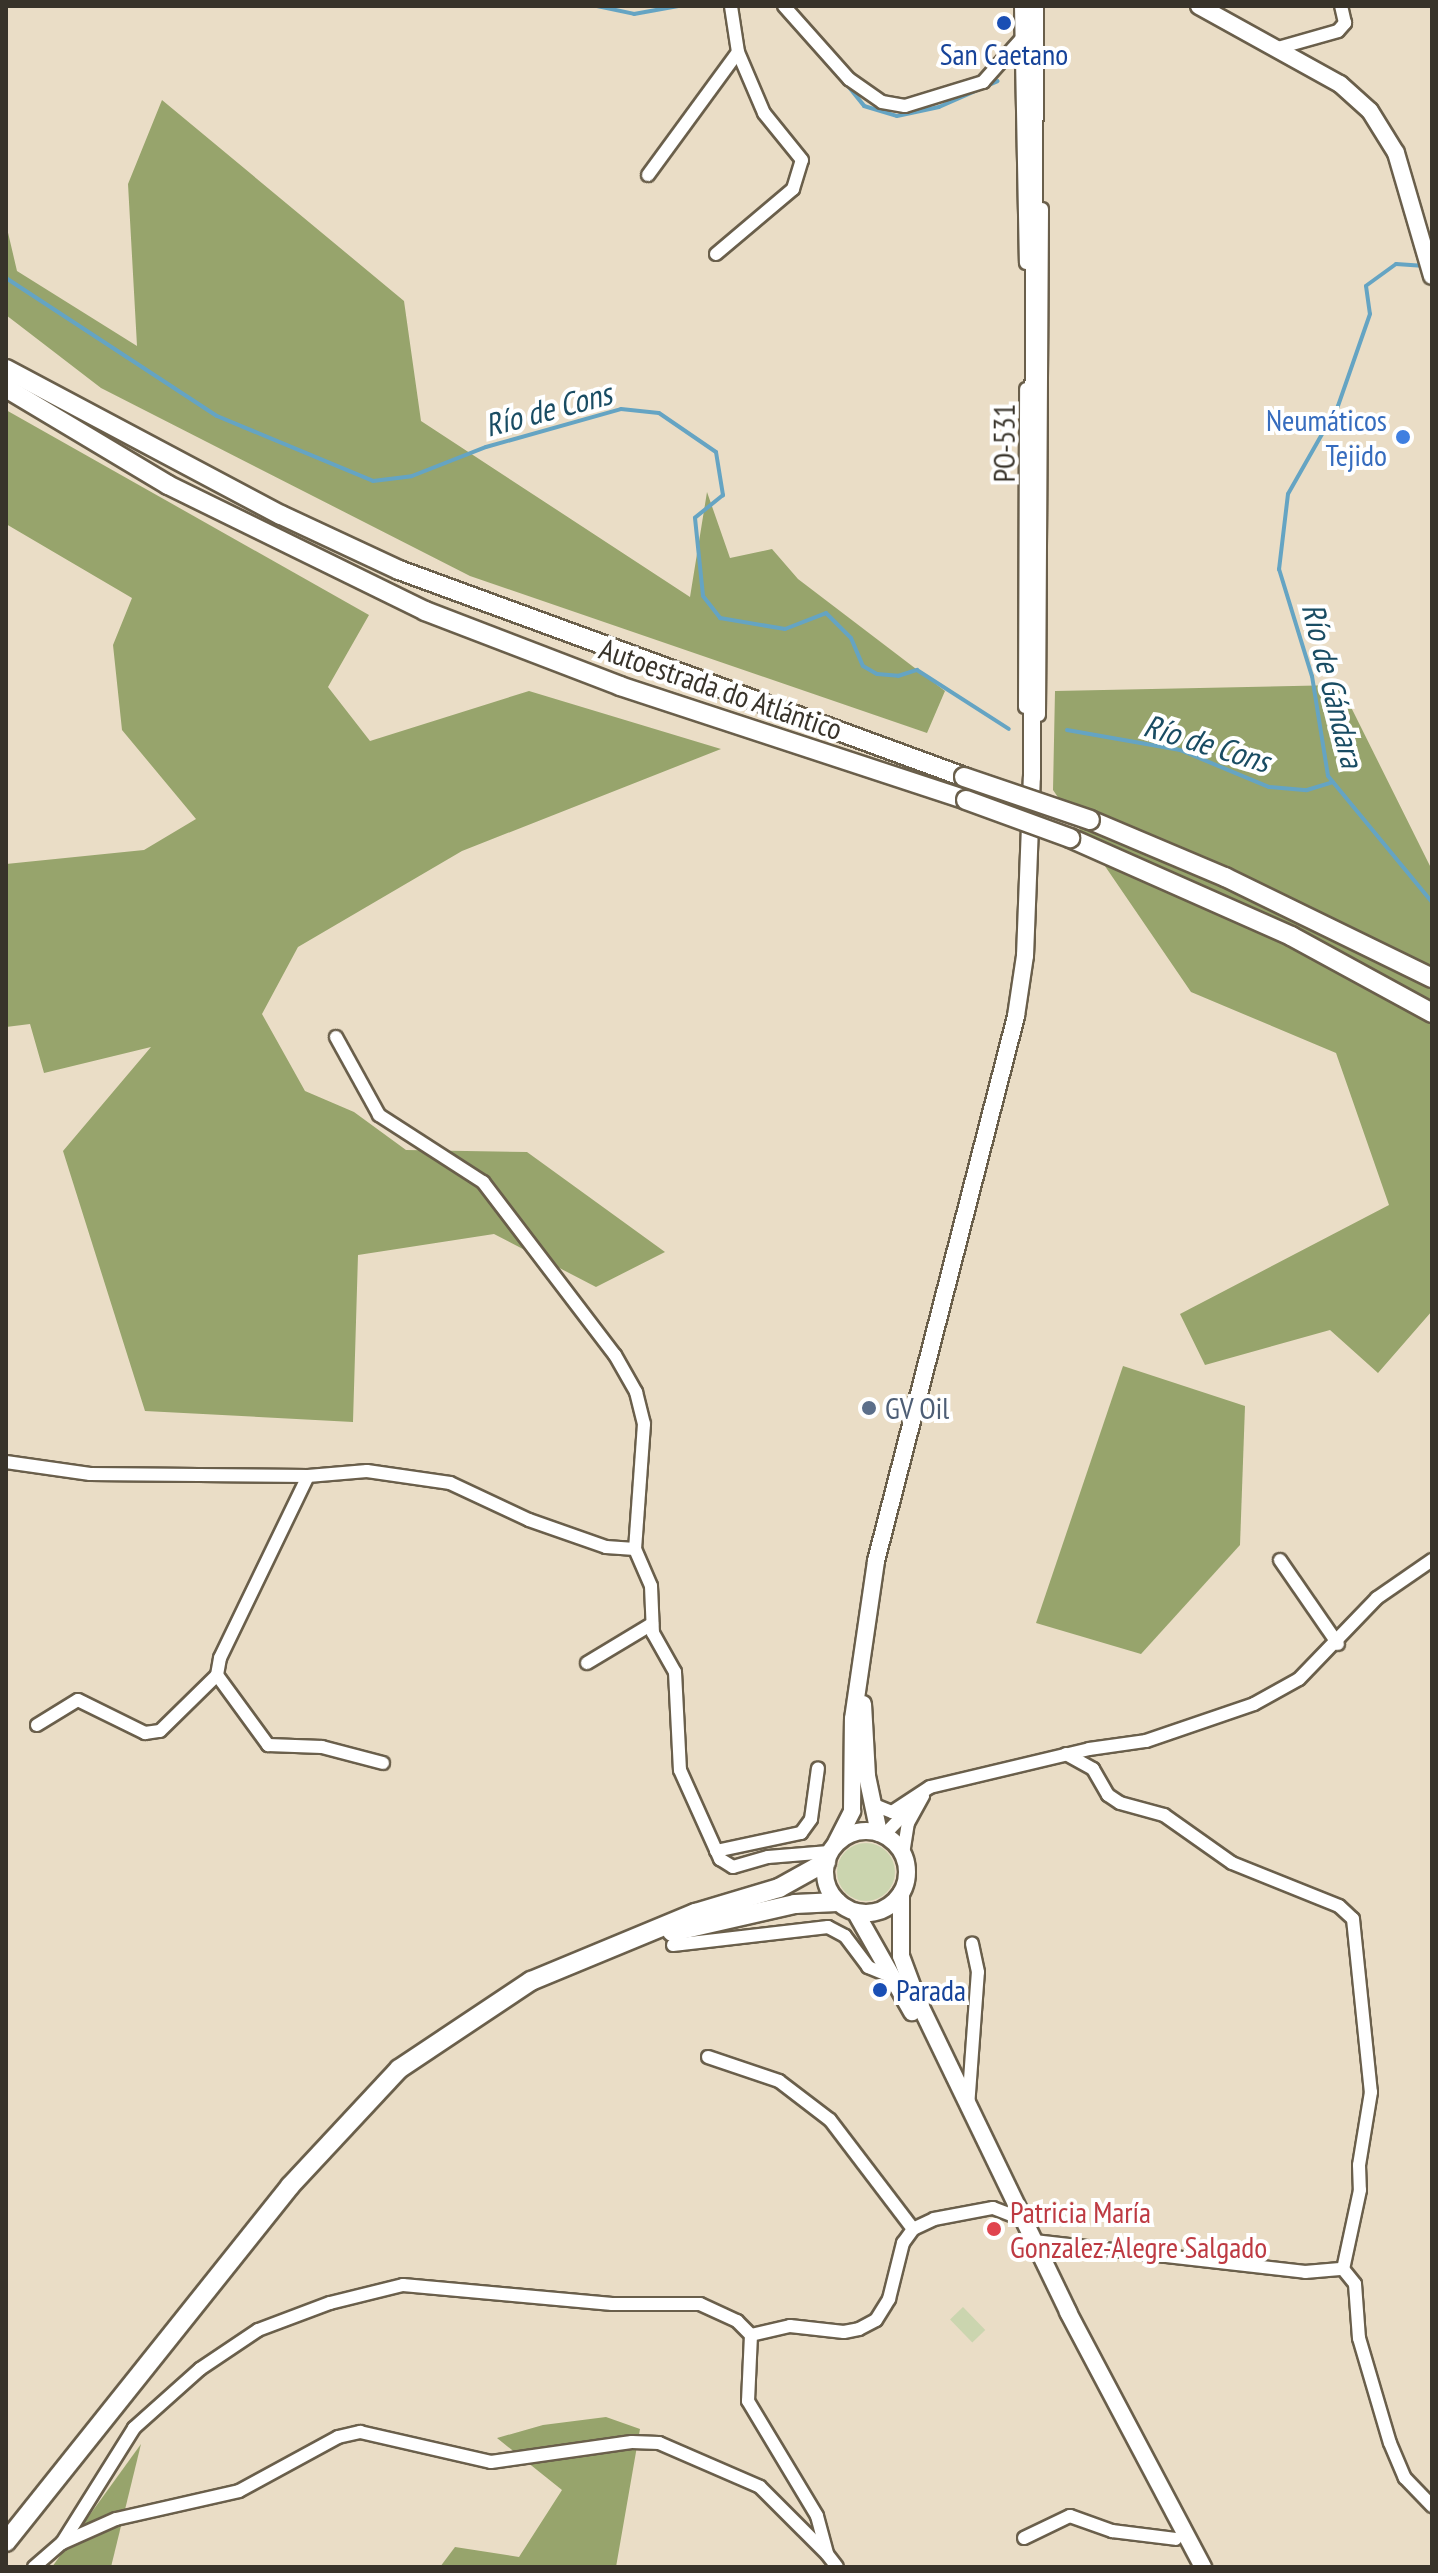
<!DOCTYPE html>
<html>
<head>
<meta charset="utf-8">
<style>
  body { margin:0 }
  #map { position:relative; width:1438px; height:2573px; overflow:hidden; background:#eaddc6; font-family:"PT Sans Narrow",sans-serif }
  div>[style] { position:absolute }
  [style*='--x'] { left:calc(var(--x)*1px); top:calc(var(--y)*1px); width:calc(var(--w)*1px); rotate:calc(var(--a)*1deg) }
  .green>* { inset:0; background:#cbd5af; transform-origin:0 0 }
  .round { border-radius:50% }
  .forest>* { inset:0; background:#97a46c }
  .stream>* { height:4px; margin:-2px; padding:0 2px; transform-origin:2px; border-radius:2px; background:#65a4c3 }
  .roads { filter:drop-shadow(2px 0 #6a5f4b) drop-shadow(-2px 0 #6a5f4b) drop-shadow(0 2px #6a5f4b) drop-shadow(0 -2px #6a5f4b) }
  .minor>* { height:12px; margin:-6px; padding:0 6px; transform-origin:6px; border-radius:6px; background:#fff }
  .major>* { height:16px; margin:-8px; padding:0 8px; transform-origin:8px; border-radius:8px; background:#fff }
  .major>.ring { margin:-8px; padding:0; box-sizing:content-box; background:none; border:16px solid #fff; border-radius:50% }
  .highway>* { height:18px; margin:-9px; padding:0 9px; transform-origin:9px; border-radius:9px; background:#fff }
  .bridges { filter:drop-shadow(2px 0 #6a5f4b) drop-shadow(-2px 0 #6a5f4b) drop-shadow(0 2px #6a5f4b) drop-shadow(0 -2px #6a5f4b) }
  .highway-bridge>* { height:18px; margin:-9px; padding:0 9px; transform-origin:9px; border-radius:9px; background:#fff }
  .dots>* { width:22px; height:22px; translate:-50% -50%; box-sizing:border-box; border:4px solid #fff; border-radius:50% }
  span { translate:-50% -50%; white-space:nowrap; text-align:center; line-height:1.15; -webkit-text-stroke:8px #fff; paint-order:stroke }
  .transit-label { font-size:30px; color:#164399 }
  .left { translate:0 -50%; text-align:left }
  .shop-label { font-size:30px; color:#366cbe }
  .right { translate:-100% -50%; text-align:right }
  .street-label { font-size:30px; color:#38332a }
  .service-label { font-size:30px; color:#4e5e75 }
  .health-label { font-size:30px; color:#be3a42 }
  .water-label { font-size:32px; color:#194c63; font-style:italic }
  .frame { position:absolute; inset:0; border:8px solid #38332a; pointer-events:none }
</style>
</head>
<body>
<div id="map">
  <div class="green">
    <div class="round" style="left:837px;top:1843px;width:58px;height:58px"></div>
    <div style="left:963px;top:2307px;width:32px;height:18px;rotate:46deg"></div>
  </div>
  <div class="forest">
    <div style="clip-path:polygon(162px 100px,404px 301px,421px 421px,690px 597px,707px 492px,730px 558px,772px 549px,798px 579px,945px 691px,927px 733px,470px 576px,101px 388px,6px 315px,6px 224px,17px 271px,137px 346px,128px 184px)"></div>
    <div style="clip-path:polygon(6px 410px,369px 615px,328px 687px,370px 741px,529px 691px,721px 749px,462px 851px,298px 947px,262px 1014px,305px 1091px,354px 1112px,406px 1150px,527px 1152px,665px 1252px,596px 1287px,494px 1234px,358px 1255px,353px 1422px,145px 1411px,63px 1151px,151px 1047px,44px 1073px,30px 1024px,6px 1027px,6px 864px,144px 850px,196px 819px,122px 730px,113px 645px,132px 598px,6px 524px)"></div>
    <div style="clip-path:polygon(1340px 685px,1432px 870px,1432px 1311px,1378px 1373px,1330px 1330px,1205px 1365px,1180px 1314px,1389px 1205px,1336px 1053px,1191px 992px,1053px 790px,1055px 691px)"></div>
    <div style="clip-path:polygon(1123px 1366px,1245px 1406px,1240px 1545px,1141px 1654px,1036px 1623px)"></div>
    <div style="clip-path:polygon(606px 2417px,640px 2429px,616px 2567px,440px 2567px,455px 2547px,519px 2557px,562px 2490px,497px 2438px,543px 2425px)"></div>
    <div style="clip-path:polygon(141px 2444px,111px 2567px,52px 2567px)"></div>
  </div>
  <div class="stream">
    <div style="--x:597;--y:6;--w:38;--a:12"></div>
    <div style="--x:634;--y:14;--w:45;--a:-10.3"></div>
    <div style="--x:844;--y:81;--w:32;--a:51"></div>
    <div style="--x:864;--y:106;--w:34;--a:17"></div>
    <div style="--x:897;--y:116;--w:43;--a:-12.1"></div>
    <div style="--x:939;--y:107;--w:64;--a:-23.8"></div>
    <div style="--x:1425;--y:266;--w:29;--a:-176"></div>
    <div style="--x:1396;--y:264;--w:37;--a:144"></div>
    <div style="--x:1366;--y:286;--w:28;--a:82"></div>
    <div style="--x:1370;--y:314;--w:97;--a:109.2"></div>
    <div style="--x:1338;--y:406;--w:101;--a:119.6"></div>
    <div style="--x:1288;--y:494;--w:76;--a:96.8"></div>
    <div style="--x:1279;--y:569;--w:112;--a:72.9"></div>
    <div style="--x:1312;--y:676;--w:101;--a:80.9"></div>
    <div style="--x:1328;--y:776;--w:163;--a:50.5"></div>
    <div style="--x:6;--y:278;--w:252;--a:33.2"></div>
    <div style="--x:217;--y:416;--w:169;--a:22.6"></div>
    <div style="--x:373;--y:481;--w:39;--a:-7"></div>
    <div style="--x:412;--y:476;--w:79;--a:-21.4"></div>
    <div style="--x:486;--y:447;--w:140;--a:-15.7"></div>
    <div style="--x:621;--y:409;--w:38;--a:6"></div>
    <div style="--x:659;--y:413;--w:69;--a:34.4"></div>
    <div style="--x:716;--y:452;--w:44;--a:80.8"></div>
    <div style="--x:723;--y:495;--w:36;--a:141"></div>
    <div style="--x:695;--y:518;--w:78;--a:84.1"></div>
    <div style="--x:703;--y:596;--w:28;--a:52"></div>
    <div style="--x:720;--y:618;--w:66;--a:9.6"></div>
    <div style="--x:785;--y:629;--w:44;--a:-21.3"></div>
    <div style="--x:826;--y:613;--w:35;--a:45"></div>
    <div style="--x:851;--y:638;--w:30;--a:67"></div>
    <div style="--x:863;--y:666;--w:16;--a:30"></div>
    <div style="--x:877;--y:674;--w:21;--a:5"></div>
    <div style="--x:898;--y:676;--w:20;--a:-18"></div>
    <div style="--x:917;--y:670;--w:109;--a:32.7"></div>
    <div style="--x:1067;--y:730;--w:115;--a:10"></div>
    <div style="--x:1180;--y:750;--w:96;--a:22.6"></div>
    <div style="--x:1269;--y:787;--w:38;--a:5"></div>
    <div style="--x:1307;--y:790;--w:27;--a:-17"></div>
  </div>
  <div class="roads">
    <div class="minor">
      <div style="--x:784;--y:6;--w:98;--a:48.3"></div>
      <div style="--x:849;--y:79;--w:40;--a:34.9"></div>
      <div style="--x:882;--y:102;--w:23;--a:10"></div>
      <div style="--x:905;--y:106;--w:82;--a:-17.1"></div>
      <div style="--x:983;--y:82;--w:59;--a:-48.4"></div>
      <div style="--x:1021;--y:6;--w:257;--a:88.9"></div>
      <div style="--x:1278;--y:48;--w:62;--a:-15.8"></div>
      <div style="--x:1338;--y:31;--w:11;--a:-49"></div>
      <div style="--x:1345;--y:23;--w:17;--a:-103"></div>
      <div style="--x:648;--y:175;--w:152;--a:-53.8"></div>
      <div style="--x:716;--y:254;--w:101;--a:-40.2"></div>
      <div style="--x:793;--y:189;--w:30;--a:-73"></div>
      <div style="--x:802;--y:160;--w:60;--a:-129"></div>
      <div style="--x:764;--y:113;--w:66;--a:-113.1"></div>
      <div style="--x:738;--y:52;--w:47;--a:-98.7"></div>
      <div style="--x:1025;--y:707;--w:318;--a:-89.8"></div>
      <div style="--x:1039;--y:715;--w:506;--a:-89.66"></div>
      <div style="--x:336;--y:1037;--w:89;--a:61.1"></div>
      <div style="--x:379;--y:1115;--w:124;--a:32.8"></div>
      <div style="--x:483;--y:1182;--w:218;--a:52.7"></div>
      <div style="--x:615;--y:1355;--w:43;--a:60.4"></div>
      <div style="--x:636;--y:1392;--w:33;--a:76"></div>
      <div style="--x:644;--y:1424;--w:125;--a:94.1"></div>
      <div style="--x:6;--y:1462;--w:85;--a:8.1"></div>
      <div style="--x:90;--y:1474;--w:218;--a:0.5"></div>
      <div style="--x:308;--y:1476;--w:59;--a:-4.8"></div>
      <div style="--x:367;--y:1471;--w:84;--a:8.2"></div>
      <div style="--x:450;--y:1483;--w:87;--a:25.1"></div>
      <div style="--x:529;--y:1520;--w:82;--a:19.3"></div>
      <div style="--x:606;--y:1547;--w:29;--a:4"></div>
      <div style="--x:635;--y:1549;--w:40;--a:66.6"></div>
      <div style="--x:651;--y:1586;--w:47;--a:87.6"></div>
      <div style="--x:653;--y:1633;--w:45;--a:60.6"></div>
      <div style="--x:675;--y:1672;--w:98;--a:87.1"></div>
      <div style="--x:680;--y:1770;--w:98;--a:65.8"></div>
      <div style="--x:720;--y:1859;--w:15;--a:32"></div>
      <div style="--x:733;--y:1867;--w:36;--a:-16"></div>
      <div style="--x:768;--y:1857;--w:61;--a:-4.7"></div>
      <div style="--x:308;--y:1476;--w:202;--a:115.8"></div>
      <div style="--x:220;--y:1658;--w:17;--a:100"></div>
      <div style="--x:217;--y:1675;--w:87;--a:53.9"></div>
      <div style="--x:268;--y:1745;--w:54;--a:2.1"></div>
      <div style="--x:322;--y:1747;--w:63;--a:14.7"></div>
      <div style="--x:1280;--y:1560;--w:102;--a:55.4"></div>
      <div style="--x:587;--y:1663;--w:76;--a:-31"></div>
      <div style="--x:37;--y:1725;--w:48;--a:-31.4"></div>
      <div style="--x:78;--y:1700;--w:75;--a:26.2"></div>
      <div style="--x:145;--y:1733;--w:15;--a:-8"></div>
      <div style="--x:160;--y:1731;--w:80;--a:-44.5"></div>
      <div style="--x:1066;--y:1754;--w:31;--a:29"></div>
      <div style="--x:1093;--y:1769;--w:30;--a:60"></div>
      <div style="--x:1108;--y:1795;--w:14;--a:34"></div>
      <div style="--x:1120;--y:1803;--w:46;--a:15.3"></div>
      <div style="--x:1164;--y:1815;--w:83;--a:35.2"></div>
      <div style="--x:1232;--y:1863;--w:115;--a:21.9"></div>
      <div style="--x:1339;--y:1906;--w:19;--a:43"></div>
      <div style="--x:1353;--y:1919;--w:174;--a:84.1"></div>
      <div style="--x:1371;--y:2092;--w:74;--a:99.3"></div>
      <div style="--x:1359;--y:2165;--w:25;--a:88"></div>
      <div style="--x:1360;--y:2190;--w:81;--a:102.1"></div>
      <div style="--x:1343;--y:2269;--w:19;--a:51"></div>
      <div style="--x:1355;--y:2284;--w:54;--a:85.8"></div>
      <div style="--x:1359;--y:2338;--w:109;--a:73.6"></div>
      <div style="--x:1390;--y:2443;--w:38;--a:67"></div>
      <div style="--x:1405;--y:2478;--w:39;--a:46"></div>
      <div style="--x:872;--y:1804;--w:22;--a:22"></div>
      <div style="--x:892;--y:1812;--w:45;--a:-33.3"></div>
      <div style="--x:930;--y:1787;--w:163;--a:-13.4"></div>
      <div style="--x:1089;--y:1749;--w:58;--a:-8"></div>
      <div style="--x:1146;--y:1741;--w:114;--a:-18.9"></div>
      <div style="--x:1254;--y:1704;--w:51;--a:-29.1"></div>
      <div style="--x:1299;--y:1679;--w:112;--a:-46.1"></div>
      <div style="--x:1377;--y:1598;--w:67;--a:-34.6"></div>
      <div style="--x:884;--y:1835;--w:29;--a:-46"></div>
      <div style="--x:904;--y:1814;--w:10;--a:-79"></div>
      <div style="--x:716;--y:1851;--w:87;--a:-12"></div>
      <div style="--x:801;--y:1833;--w:17;--a:-54"></div>
      <div style="--x:811;--y:1819;--w:51;--a:-82.2"></div>
      <div style="--x:903;--y:1854;--w:31;--a:-81"></div>
      <div style="--x:908;--y:1823;--w:31;--a:-61"></div>
      <div style="--x:673;--y:1945;--w:156;--a:-6.6"></div>
      <div style="--x:828;--y:1927;--w:19;--a:28"></div>
      <div style="--x:845;--y:1936;--w:39;--a:53"></div>
      <div style="--x:868;--y:1967;--w:27;--a:22"></div>
      <div style="--x:708;--y:2057;--w:75;--a:18.7"></div>
      <div style="--x:779;--y:2081;--w:64;--a:37.4"></div>
      <div style="--x:830;--y:2120;--w:137;--a:52.7"></div>
      <div style="--x:968;--y:2107;--w:135;--a:-85.8"></div>
      <div style="--x:978;--y:1972;--w:29;--a:-102"></div>
      <div style="--x:1034;--y:2241;--w:273;--a:6.5"></div>
      <div style="--x:1305;--y:2272;--w:38;--a:-5"></div>
      <div style="--x:751;--y:2335;--w:40;--a:-13"></div>
      <div style="--x:790;--y:2326;--w:54;--a:6.3"></div>
      <div style="--x:844;--y:2332;--w:15;--a:-11"></div>
      <div style="--x:859;--y:2329;--w:19;--a:-28"></div>
      <div style="--x:876;--y:2320;--w:25;--a:-58"></div>
      <div style="--x:889;--y:2299;--w:58;--a:-76"></div>
      <div style="--x:903;--y:2243;--w:17;--a:-54"></div>
      <div style="--x:913;--y:2229;--w:23;--a:-25"></div>
      <div style="--x:934;--y:2219;--w:60;--a:-10.6"></div>
      <div style="--x:993;--y:2208;--w:22;--a:21"></div>
      <div style="--x:1024;--y:2538;--w:51;--a:-25.6"></div>
      <div style="--x:1070;--y:2516;--w:45;--a:19.7"></div>
      <div style="--x:1112;--y:2531;--w:64;--a:7.1"></div>
      <div style="--x:62;--y:2543;--w:136;--a:-57.9"></div>
      <div style="--x:134;--y:2428;--w:89;--a:-41.8"></div>
      <div style="--x:200;--y:2369;--w:70;--a:-33.9"></div>
      <div style="--x:258;--y:2330;--w:77;--a:-20.6"></div>
      <div style="--x:330;--y:2303;--w:75;--a:-13.9"></div>
      <div style="--x:403;--y:2285;--w:210;--a:5.2"></div>
      <div style="--x:612;--y:2304;--w:88;--a:0"></div>
      <div style="--x:700;--y:2304;--w:41;--a:24.7"></div>
      <div style="--x:737;--y:2321;--w:20;--a:45"></div>
      <div style="--x:751;--y:2335;--w:66;--a:92.6"></div>
      <div style="--x:748;--y:2401;--w:134;--a:59"></div>
      <div style="--x:817;--y:2516;--w:39;--a:75"></div>
      <div style="--x:827;--y:2554;--w:16;--a:52"></div>
      <div style="--x:34;--y:2567;--w:37;--a:-41"></div>
      <div style="--x:62;--y:2543;--w:59;--a:-24"></div>
      <div style="--x:116;--y:2519;--w:126;--a:-12.8"></div>
      <div style="--x:239;--y:2491;--w:113;--a:-28.6"></div>
      <div style="--x:338;--y:2437;--w:23;--a:-13"></div>
      <div style="--x:360;--y:2432;--w:134;--a:12.9"></div>
      <div style="--x:491;--y:2462;--w:142;--a:-8.1"></div>
      <div style="--x:632;--y:2442;--w:27;--a:2"></div>
      <div style="--x:659;--y:2443;--w:110;--a:23.5"></div>
      <div style="--x:760;--y:2487;--w:92;--a:45"></div>
    </div>
    <div class="major">
      <div style="--x:1199;--y:6;--w:161;--a:29"></div>
      <div style="--x:1340;--y:84;--w:40;--a:42"></div>
      <div style="--x:1370;--y:111;--w:49;--a:58.2"></div>
      <div style="--x:1396;--y:153;--w:128;--a:73.7"></div>
      <div style="--x:863;--y:1704;--w:72;--a:86.8"></div>
      <div style="--x:867;--y:1776;--w:58;--a:78.1"></div>
      <div class="ring" style="left:825px;top:1831px;width:66px;height:66px"></div>
      <div style="--x:836;--y:1843;--w:36;--a:-63"></div>
      <div style="--x:852;--y:1811;--w:92;--a:-89.4"></div>
      <div style="--x:853;--y:1719;--w:160;--a:-81.7"></div>
      <div style="--x:876;--y:1561;--w:563;--a:-75.59"></div>
      <div style="--x:1016;--y:1016;--w:61;--a:-81.5"></div>
      <div style="--x:1025;--y:956;--w:179;--a:-87.8"></div>
      <div style="--x:1032;--y:777;--w:771;--a:-89.78"></div>
      <div style="--x:901;--y:1894;--w:62;--a:90"></div>
      <div style="--x:901;--y:1956;--w:46;--a:69.6"></div>
      <div style="--x:917;--y:1999;--w:348;--a:64.2"></div>
      <div style="--x:1068;--y:2312;--w:289;--a:62.1"></div>
      <div style="--x:856;--y:1913;--w:114;--a:60.5"></div>
    </div>
    <div class="highway">
      <div style="--x:6;--y:369;--w:311;--a:28"></div>
      <div style="--x:281;--y:515;--w:130;--a:25"></div>
      <div style="--x:399;--y:570;--w:602;--a:20.12"></div>
      <div style="--x:6;--y:388;--w:189;--a:30.9"></div>
      <div style="--x:168;--y:485;--w:286;--a:26.1"></div>
      <div style="--x:425;--y:611;--w:209;--a:21"></div>
      <div style="--x:620;--y:686;--w:364;--a:18.2"></div>
      <div style="--x:1090;--y:820;--w:147;--a:22.9"></div>
      <div style="--x:1225;--y:877;--w:230;--a:26"></div>
      <div style="--x:1070;--y:838;--w:242;--a:23.9"></div>
      <div style="--x:1291;--y:936;--w:161;--a:28.6"></div>
      <div style="--x:672;--y:1932;--w:126;--a:-12.8"></div>
      <div style="--x:795;--y:1904;--w:42;--a:-2.7"></div>
      <div style="--x:6;--y:2542;--w:455;--a:-51.4"></div>
      <div style="--x:290;--y:2186;--w:160;--a:-47"></div>
      <div style="--x:399;--y:2069;--w:159;--a:-33.7"></div>
      <div style="--x:531;--y:1981;--w:178;--a:-22.5"></div>
      <div style="--x:695;--y:1913;--w:88;--a:-16.6"></div>
      <div style="--x:779;--y:1888;--w:54;--a:-29"></div>
    </div>
  </div>
  <div class="bridges">
    <div class="highway-bridge">
      <div style="--x:964;--y:777;--w:133;--a:18.8"></div>
      <div style="--x:966;--y:800;--w:111;--a:20.1"></div>
    </div>
  </div>
  <div class="dots">
    <div style="left:1004px;top:23px;background:#1a4fb4"></div>
    <div style="left:1403px;top:437px;background:#3f7fe0"></div>
    <div style="left:869px;top:1408px;background:#5c6f8a"></div>
    <div style="left:880px;top:1990px;background:#1a4fb4"></div>
    <div style="left:994px;top:2229px;background:#e0444e"></div>
  </div>
  <div class="transit-label">
    <span style="left:1004px;top:54px">San Caetano</span>
    <span class="left" style="left:896px;top:1990px">Parada</span>
  </div>
  <div class="shop-label">
    <span class="right" style="left:1387px;top:437px">Neumáticos<br>Tejido</span>
  </div>
  <div class="street-label">
    <span style="left:1004px;top:443px;rotate:-90deg">PO-531</span>
    <span style="left:721px;top:689px;rotate:19deg">Autoestrada do Atlántico</span>
  </div>
  <div class="service-label">
    <span class="left" style="left:885px;top:1408px">GV Oil</span>
  </div>
  <div class="health-label">
    <span class="left" style="left:1010px;top:2229px">Patricia María<br>Gonzalez-Alegre Salgado</span>
  </div>
  <div class="water-label">
    <span style="left:548px;top:409px;rotate:-15deg">Río de Cons</span>
    <span style="left:1333px;top:685px;rotate:76deg">Río de Gándara</span>
    <span style="left:1207px;top:743px;rotate:17deg">Río de Cons</span>
  </div>
  <div class="frame"></div>
</div>
</body>
</html>
